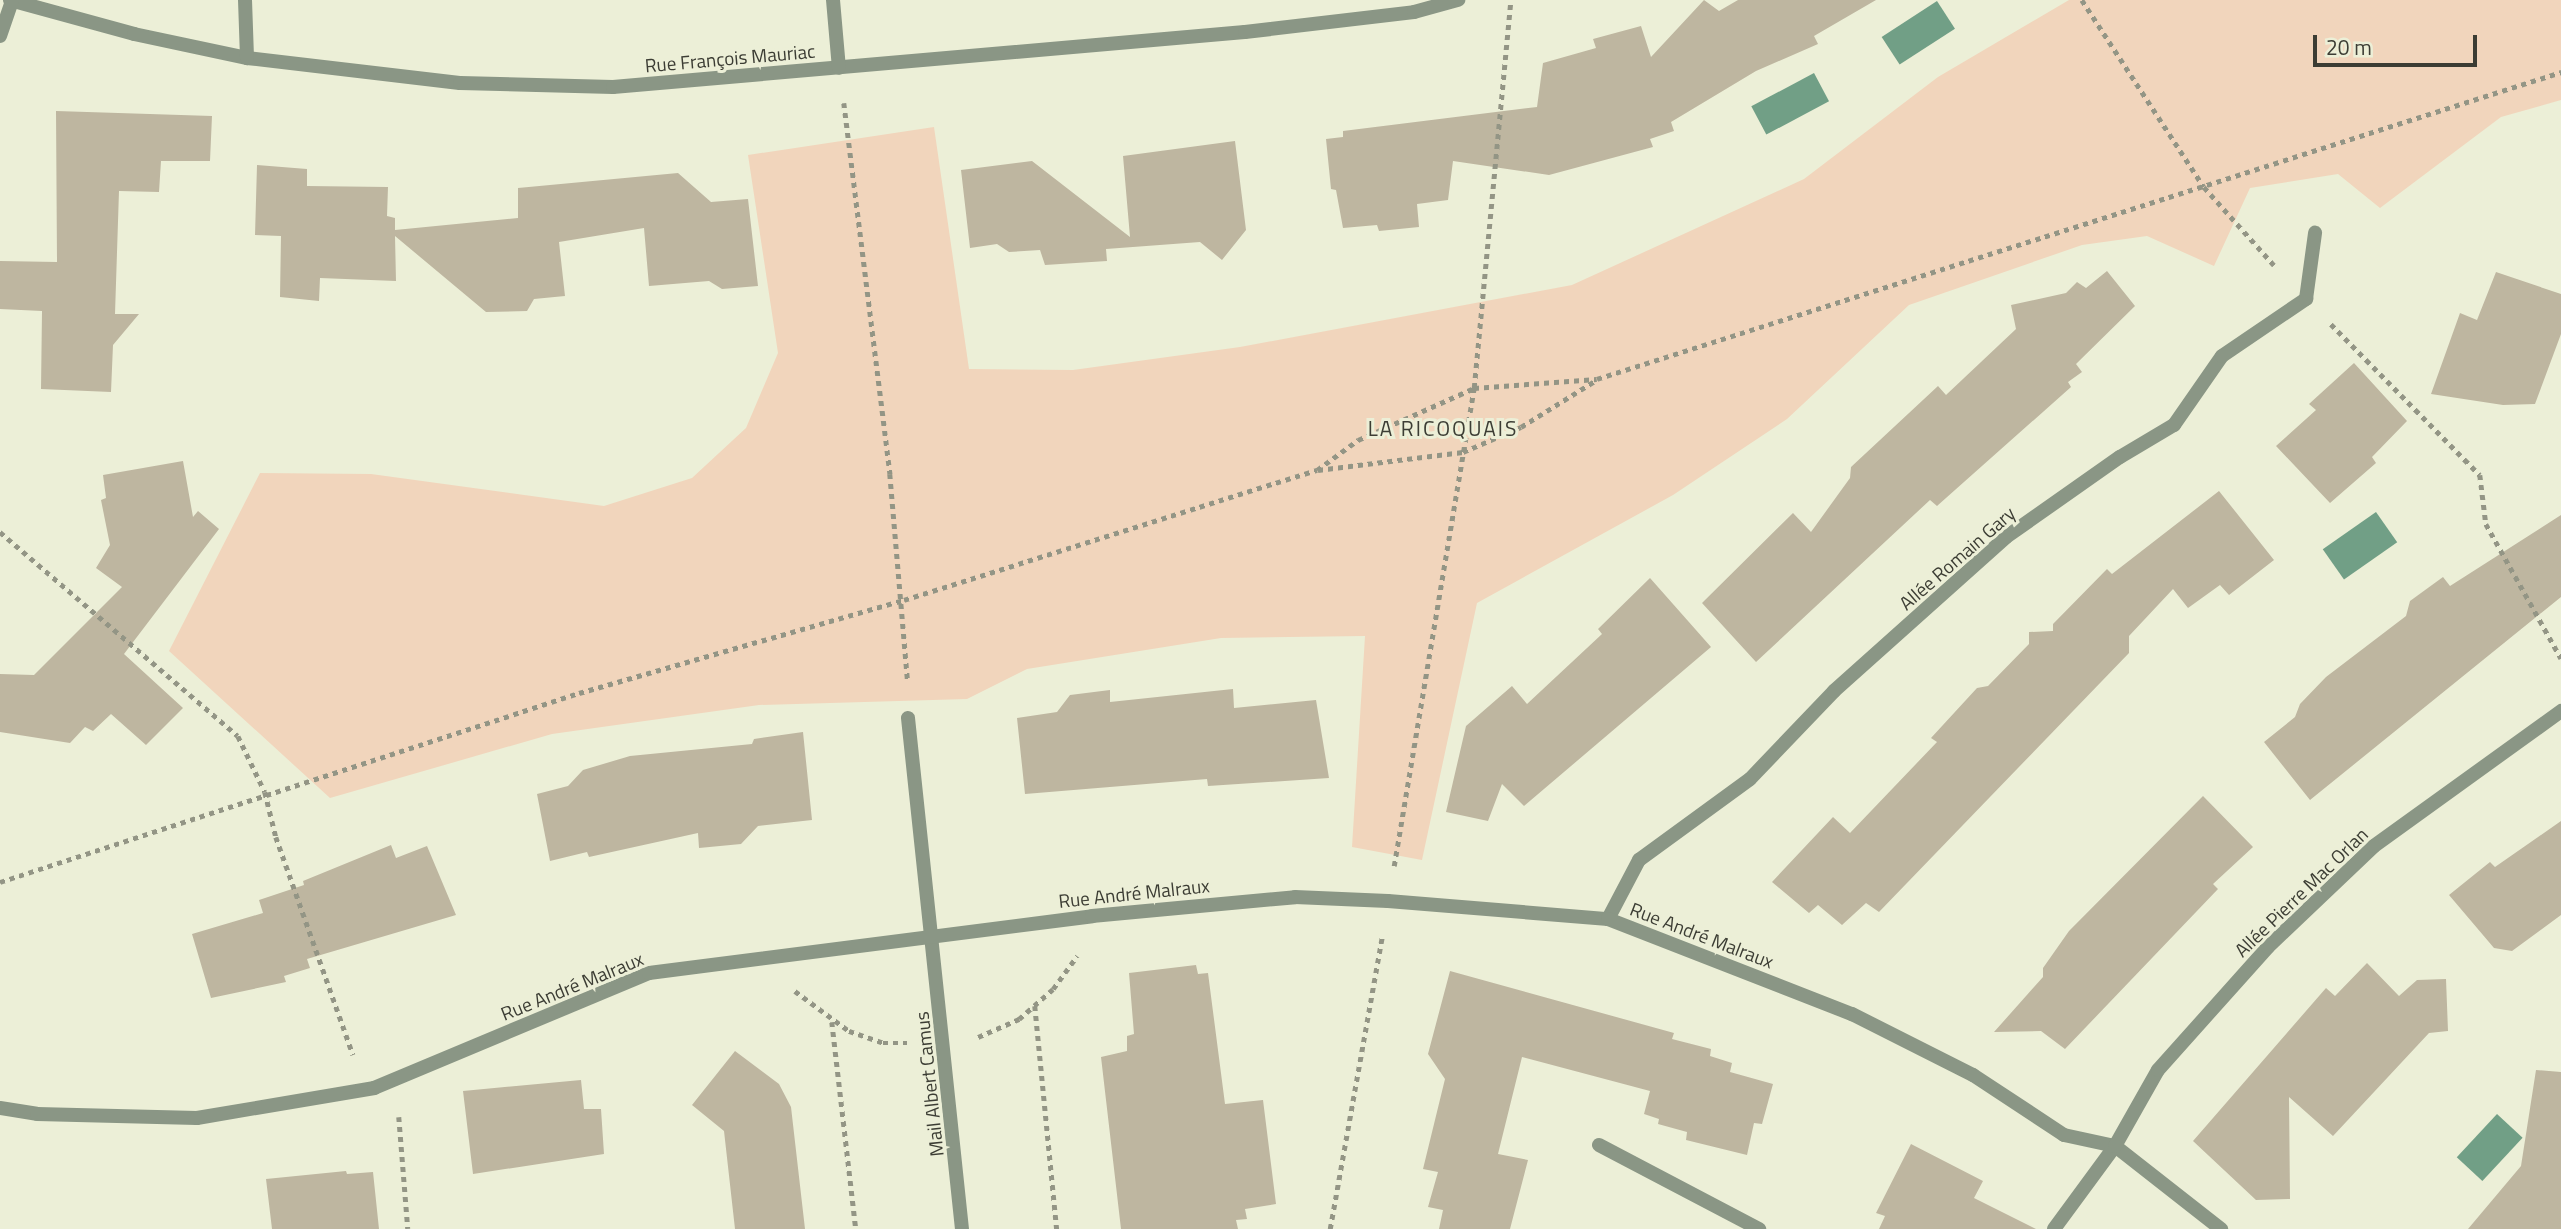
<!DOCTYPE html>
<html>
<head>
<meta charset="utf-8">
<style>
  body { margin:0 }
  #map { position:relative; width:2561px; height:1229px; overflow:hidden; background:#ecefd7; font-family:"Titillium Web",sans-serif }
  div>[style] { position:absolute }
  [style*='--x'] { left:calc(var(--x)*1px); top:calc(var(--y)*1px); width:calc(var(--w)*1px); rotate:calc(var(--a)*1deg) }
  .green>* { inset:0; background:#f1d5bc }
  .water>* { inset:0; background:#719f86; transform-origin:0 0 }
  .building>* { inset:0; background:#beb6a0 }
  .path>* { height:4.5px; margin-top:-2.25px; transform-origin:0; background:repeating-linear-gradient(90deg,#939585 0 5px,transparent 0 10px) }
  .minor>* { height:14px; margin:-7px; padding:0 7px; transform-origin:7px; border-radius:7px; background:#8a9685 }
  span { translate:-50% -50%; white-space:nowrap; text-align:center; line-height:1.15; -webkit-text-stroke:6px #ecefd7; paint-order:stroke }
  .street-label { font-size:19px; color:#3c3d34 }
  .neighbourhood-label { font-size:21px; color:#3c3d34; letter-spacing:2px }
  .scale { position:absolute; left:2313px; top:35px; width:164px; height:32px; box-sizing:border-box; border:4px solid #3c3d34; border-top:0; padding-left:9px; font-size:21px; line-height:24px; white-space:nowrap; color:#3c3d34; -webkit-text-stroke:5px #ecefd7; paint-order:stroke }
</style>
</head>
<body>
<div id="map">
  <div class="green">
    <div style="clip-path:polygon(2069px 0,2561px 0,2561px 100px,2501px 117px,2380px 208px,2338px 174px,2250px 188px,2214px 266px,2147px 236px,2082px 245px,1909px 305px,1787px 419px,1673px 495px,1477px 603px,1422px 860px,1352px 847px,1365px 636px,1221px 638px,1027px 669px,967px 699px,759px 705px,552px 734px,330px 798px,169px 651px,260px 473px,371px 474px,604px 506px,692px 478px,746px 428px,778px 353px,748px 155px,934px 127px,969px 369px,1073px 370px,1240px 347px,1572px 285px,1804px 179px,1938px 77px)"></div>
  </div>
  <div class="water">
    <div style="left:1937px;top:1px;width:33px;height:66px;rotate:57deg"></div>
    <div style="left:1814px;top:73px;width:32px;height:71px;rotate:62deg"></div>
    <div style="left:2376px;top:512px;width:37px;height:65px;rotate:55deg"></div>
    <div style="left:2497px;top:1114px;width:35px;height:59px;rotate:43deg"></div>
  </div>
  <div class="building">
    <div style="clip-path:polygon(1704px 0,1719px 11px,1738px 0,1876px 0,1814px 36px,1818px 44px,1756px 71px,1671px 122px,1674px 131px,1650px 139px,1653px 147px,1549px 175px,1453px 161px,1448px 200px,1417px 204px,1419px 227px,1379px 231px,1377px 225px,1343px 228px,1336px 190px,1331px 189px,1326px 139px,1343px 137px,1343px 131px,1537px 107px,1543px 63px,1596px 48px,1593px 39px,1641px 26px,1651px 57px)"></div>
    <div style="clip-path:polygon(56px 111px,212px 116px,210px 161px,161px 161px,159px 192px,119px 191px,115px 314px,139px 314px,113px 345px,111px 392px,41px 389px,42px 311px,0 309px,0 261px,57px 262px)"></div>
    <div style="clip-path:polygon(1235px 141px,1246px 230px,1222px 260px,1200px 242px,1106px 249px,1107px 261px,1045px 265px,1040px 250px,1009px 252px,997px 244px,970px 248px,961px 170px,1032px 161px,1130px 237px,1123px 156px)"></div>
    <div style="clip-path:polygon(257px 165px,307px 169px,307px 186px,388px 187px,387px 216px,395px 218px,395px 230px,518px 218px,518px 188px,678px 173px,711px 202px,748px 199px,758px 286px,722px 289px,709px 281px,649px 286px,644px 228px,559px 242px,565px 296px,534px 299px,527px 311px,486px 312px,395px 236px,396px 281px,320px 278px,319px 301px,280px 297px,281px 236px,255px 235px)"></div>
    <div style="clip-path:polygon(2107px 271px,2135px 306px,2076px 364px,2082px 372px,2068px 382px,2071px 387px,1937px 506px,1930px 500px,1756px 662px,1702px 603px,1793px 513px,1811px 532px,1850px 478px,1851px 467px,1938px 386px,1946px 395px,2016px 329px,2011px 305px,2066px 293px,2077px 282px,2086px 288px)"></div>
    <div style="clip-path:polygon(2496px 272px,2561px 294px,2561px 334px,2535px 404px,2503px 405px,2431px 394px,2460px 313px,2477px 320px)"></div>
    <div style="clip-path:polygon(2354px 363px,2407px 421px,2372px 457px,2376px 463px,2330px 503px,2276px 446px,2316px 410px,2309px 404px)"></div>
    <div style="clip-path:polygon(183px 461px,193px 517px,198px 511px,219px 529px,124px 654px,183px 708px,146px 745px,111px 714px,93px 731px,85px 727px,70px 743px,0 732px,0 674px,34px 675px,122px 587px,96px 568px,110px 545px,101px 500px,106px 498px,103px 475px)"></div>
    <div style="clip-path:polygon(2219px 491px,2274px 560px,2229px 595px,2220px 585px,2188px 608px,2173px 589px,2129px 636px,2129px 653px,1879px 912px,1866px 903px,1842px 925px,1818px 905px,1809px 913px,1772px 882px,1833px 817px,1850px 833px,1937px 742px,1931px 738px,1977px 688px,1988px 686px,2029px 644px,2029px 632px,2053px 631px,2053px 624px,2107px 569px,2112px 574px)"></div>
    <div style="clip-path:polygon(2561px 515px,2561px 597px,2310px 800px,2264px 742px,2295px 717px,2300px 704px,2326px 677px,2406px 616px,2410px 601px,2443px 577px,2450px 586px)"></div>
    <div style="clip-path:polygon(1650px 578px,1711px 647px,1524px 806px,1502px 784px,1488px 821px,1446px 812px,1466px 726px,1512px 686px,1527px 704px,1602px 634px,1598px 629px)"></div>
    <div style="clip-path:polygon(1233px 689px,1234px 708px,1316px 700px,1329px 778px,1208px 786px,1207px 779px,1025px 794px,1017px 718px,1057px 712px,1070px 695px,1110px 690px,1110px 702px)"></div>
    <div style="clip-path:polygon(803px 732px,812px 820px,758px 826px,741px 844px,699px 848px,698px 833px,589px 857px,587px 852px,550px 861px,537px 794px,568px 786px,583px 770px,630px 756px,752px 744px,754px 739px)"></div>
    <div style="clip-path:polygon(2203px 796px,2253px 847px,2213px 884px,2218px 889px,2065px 1049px,2041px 1031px,1994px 1032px,2043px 977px,2043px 968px,2069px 931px)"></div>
    <div style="clip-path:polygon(2561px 821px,2561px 915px,2512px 951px,2494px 948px,2449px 895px,2490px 862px,2495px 867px)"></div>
    <div style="clip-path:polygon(391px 845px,396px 858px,427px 846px,456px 915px,307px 959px,310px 968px,284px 976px,286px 982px,211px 998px,192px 934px,263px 913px,259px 900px,304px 885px,303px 881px)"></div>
    <div style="clip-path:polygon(2367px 963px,2399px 996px,2417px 980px,2446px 979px,2448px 1031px,2429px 1033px,2333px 1136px,2289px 1097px,2290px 1199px,2256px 1200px,2193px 1141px,2326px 988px,2335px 996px)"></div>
    <div style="clip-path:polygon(1196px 965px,1198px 974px,1208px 973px,1225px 1104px,1263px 1100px,1276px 1204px,1245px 1209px,1247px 1219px,1236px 1220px,1238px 1229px,1121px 1229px,1101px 1057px,1127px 1051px,1127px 1036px,1134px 1034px,1129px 973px)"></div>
    <div style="clip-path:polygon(1450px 971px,1674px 1033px,1672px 1039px,1711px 1049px,1710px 1056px,1732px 1063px,1730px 1072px,1773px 1084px,1762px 1124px,1754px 1123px,1747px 1155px,1686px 1140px,1687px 1132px,1658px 1124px,1659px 1119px,1644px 1114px,1650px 1091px,1522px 1057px,1498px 1154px,1528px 1160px,1510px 1229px,1439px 1229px,1443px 1210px,1428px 1207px,1438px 1172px,1423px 1169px,1445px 1079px,1428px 1054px)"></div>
    <div style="clip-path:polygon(735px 1051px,779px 1084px,791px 1107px,805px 1229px,735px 1229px,724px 1131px,692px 1105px)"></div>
    <div style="clip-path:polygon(2536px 1070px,2561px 1072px,2561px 1229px,2468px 1229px,2521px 1166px)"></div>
    <div style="clip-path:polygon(581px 1080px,584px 1109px,601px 1109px,604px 1154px,473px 1174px,463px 1091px)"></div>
    <div style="clip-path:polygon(1911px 1144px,1983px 1181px,1974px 1198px,2036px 1229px,1879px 1229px,1885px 1216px,1876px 1213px)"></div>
    <div style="clip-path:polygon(346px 1171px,347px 1174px,373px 1172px,379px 1229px,272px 1229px,266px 1179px)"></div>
  </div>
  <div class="path">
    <div style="--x:2082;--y:0;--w:223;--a:56.9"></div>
    <div style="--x:2204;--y:187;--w:105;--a:48.1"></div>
    <div style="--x:844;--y:103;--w:374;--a:82.9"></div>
    <div style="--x:890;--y:474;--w:209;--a:85.1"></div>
    <div style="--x:2331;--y:324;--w:212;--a:45.4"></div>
    <div style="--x:2480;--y:475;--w:49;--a:83"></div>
    <div style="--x:2486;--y:524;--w:154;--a:60.8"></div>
    <div style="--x:1318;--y:470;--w:146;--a:-7.1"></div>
    <div style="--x:1463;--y:452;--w:63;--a:-23.3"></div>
    <div style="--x:1521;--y:427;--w:87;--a:-31.9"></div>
    <div style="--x:0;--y:532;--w:313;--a:40.6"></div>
    <div style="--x:238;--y:736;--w:62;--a:64.3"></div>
    <div style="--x:265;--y:792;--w:46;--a:76.3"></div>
    <div style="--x:276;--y:837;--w:231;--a:70.5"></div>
    <div style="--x:1394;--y:866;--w:485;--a:-80.5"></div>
    <div style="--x:1474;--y:388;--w:390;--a:-84.6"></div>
    <div style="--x:0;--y:882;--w:609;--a:-18.08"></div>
    <div style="--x:579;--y:693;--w:338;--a:-16"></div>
    <div style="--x:904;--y:600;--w:433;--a:-17.5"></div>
    <div style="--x:1317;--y:470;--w:51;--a:-36.2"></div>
    <div style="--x:1358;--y:440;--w:127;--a:-24.1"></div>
    <div style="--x:1474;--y:388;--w:123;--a:-4.2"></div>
    <div style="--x:1597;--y:379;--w:1012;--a:-17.66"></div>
    <div style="--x:795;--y:991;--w:67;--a:36.5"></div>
    <div style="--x:849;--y:1031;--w:36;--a:19"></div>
    <div style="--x:883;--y:1043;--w:24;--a:0"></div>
    <div style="--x:1035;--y:1006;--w:224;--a:84.4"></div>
    <div style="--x:832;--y:1022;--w:208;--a:83.4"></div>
    <div style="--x:978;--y:1037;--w:45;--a:-23.7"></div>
    <div style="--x:1019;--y:1019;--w:45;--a:-41.4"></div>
    <div style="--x:1053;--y:989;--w:41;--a:-54"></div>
    <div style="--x:399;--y:1117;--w:112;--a:85.4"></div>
    <div style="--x:1330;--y:1229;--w:297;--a:-79.9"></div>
  </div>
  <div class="minor">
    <div style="--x:10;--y:0;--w:129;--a:15.3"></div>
    <div style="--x:134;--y:34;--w:116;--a:12"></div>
    <div style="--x:247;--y:58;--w:214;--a:6.7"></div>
    <div style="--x:460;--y:83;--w:153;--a:1.5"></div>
    <div style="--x:613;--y:87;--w:634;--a:-4.97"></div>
    <div style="--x:1245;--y:32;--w:170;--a:-6.7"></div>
    <div style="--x:1414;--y:12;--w:46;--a:-15.3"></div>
    <div style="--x:245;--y:0;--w:58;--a:88"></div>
    <div style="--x:833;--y:0;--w:68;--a:85"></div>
    <div style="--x:0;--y:36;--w:37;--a:-71"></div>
    <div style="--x:908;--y:718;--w:514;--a:83.97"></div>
    <div style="--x:1608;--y:919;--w:67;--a:-62.3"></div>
    <div style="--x:1639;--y:860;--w:137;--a:-36.1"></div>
    <div style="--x:1750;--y:779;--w:122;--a:-46.3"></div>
    <div style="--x:1834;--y:691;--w:231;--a:-41.8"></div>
    <div style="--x:2006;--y:537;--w:139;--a:-35.1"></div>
    <div style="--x:2120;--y:457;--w:63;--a:-30.7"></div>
    <div style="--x:2174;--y:425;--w:84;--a:-55.2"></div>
    <div style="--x:2222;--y:356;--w:102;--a:-34.2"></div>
    <div style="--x:2306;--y:299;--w:67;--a:-82.2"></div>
    <div style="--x:0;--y:1108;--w:37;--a:9"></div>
    <div style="--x:37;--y:1114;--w:160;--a:1.4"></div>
    <div style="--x:197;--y:1118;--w:180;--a:-9.6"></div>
    <div style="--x:374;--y:1088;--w:298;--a:-22.7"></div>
    <div style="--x:649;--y:973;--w:447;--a:-7.3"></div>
    <div style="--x:1092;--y:916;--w:204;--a:-5.3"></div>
    <div style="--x:1295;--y:897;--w:93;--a:2.5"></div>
    <div style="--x:1388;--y:901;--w:221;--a:4.7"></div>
    <div style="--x:1608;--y:919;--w:262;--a:21.3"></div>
    <div style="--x:1852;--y:1014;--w:136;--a:26.8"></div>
    <div style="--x:1973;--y:1075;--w:109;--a:33.4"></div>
    <div style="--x:2064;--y:1135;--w:52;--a:12.2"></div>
    <div style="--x:2115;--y:1146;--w:135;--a:38.1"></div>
    <div style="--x:1599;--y:1145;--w:181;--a:27.7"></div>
    <div style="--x:2054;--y:1229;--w:103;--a:-53.7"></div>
    <div style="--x:2115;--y:1146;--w:87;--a:-60.5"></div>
    <div style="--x:2158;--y:1070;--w:165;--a:-48.2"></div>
    <div style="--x:2268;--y:947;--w:146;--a:-43.6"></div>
    <div style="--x:2374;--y:846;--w:231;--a:-35.8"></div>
  </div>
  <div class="street-label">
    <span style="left:730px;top:58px;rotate:-5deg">Rue François Mauriac</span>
    <span style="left:1957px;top:558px;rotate:-41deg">Allée Romain Gary</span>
    <span style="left:2301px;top:892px;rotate:-44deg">Allée Pierre Mac Orlan</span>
    <span style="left:1134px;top:893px;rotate:-6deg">Rue André Malraux</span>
    <span style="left:1702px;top:935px;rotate:21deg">Rue André Malraux</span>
    <span style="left:572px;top:986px;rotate:-22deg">Rue André Malraux</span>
    <span style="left:929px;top:1084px;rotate:-96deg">Mail Albert Camus</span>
  </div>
  <div class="neighbourhood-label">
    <span style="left:1443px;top:428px">LA RICOQUAIS</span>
  </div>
  <div class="scale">20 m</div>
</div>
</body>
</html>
